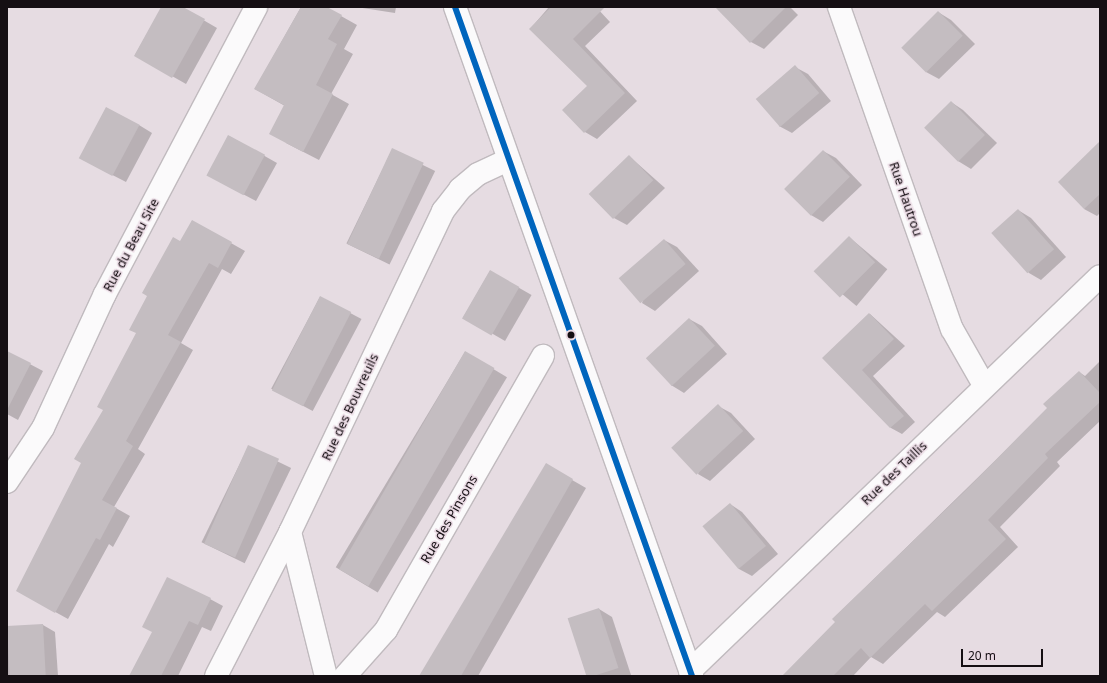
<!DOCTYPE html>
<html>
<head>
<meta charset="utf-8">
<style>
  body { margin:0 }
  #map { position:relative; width:1107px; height:683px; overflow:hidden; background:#e6dce2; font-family:"Noto Sans",sans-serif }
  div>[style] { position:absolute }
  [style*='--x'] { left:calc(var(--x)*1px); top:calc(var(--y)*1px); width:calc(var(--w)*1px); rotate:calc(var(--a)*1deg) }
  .shadow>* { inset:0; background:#0003; transform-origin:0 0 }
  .building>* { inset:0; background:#c4bdc1; transform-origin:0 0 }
  .roads { filter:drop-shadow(1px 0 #c0babe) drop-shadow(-1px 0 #c0babe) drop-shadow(0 1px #c0babe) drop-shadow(0 -1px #c0babe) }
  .street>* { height:22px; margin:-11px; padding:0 11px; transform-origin:11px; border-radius:11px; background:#fbfafb }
  .secondary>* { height:22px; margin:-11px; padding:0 11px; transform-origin:11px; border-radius:11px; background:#fbfafb }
  .bus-1>* { height:6px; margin:-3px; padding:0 3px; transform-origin:3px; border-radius:3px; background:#0065bd }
  .dots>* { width:11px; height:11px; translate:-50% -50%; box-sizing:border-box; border:2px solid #e9d9e3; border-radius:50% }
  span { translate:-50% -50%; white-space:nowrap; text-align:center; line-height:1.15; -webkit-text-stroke:3px #e9d9e3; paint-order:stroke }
  .street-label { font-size:13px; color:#150f13 }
  .frame { position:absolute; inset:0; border:8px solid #150f13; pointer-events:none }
  .scale { position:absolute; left:961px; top:649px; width:82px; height:18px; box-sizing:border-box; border:2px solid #150f13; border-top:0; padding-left:5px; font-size:12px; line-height:14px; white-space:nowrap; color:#150f13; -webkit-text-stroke:3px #e9d9e3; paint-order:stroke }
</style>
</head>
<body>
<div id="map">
  <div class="shadow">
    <div style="clip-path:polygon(162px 7px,181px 7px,217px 28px,186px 84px,135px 55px)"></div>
    <div style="clip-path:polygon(301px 7px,325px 7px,357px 25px,344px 49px,353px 54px,331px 94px,349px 104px,319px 160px,286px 143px,285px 106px,255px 89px)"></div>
    <div style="clip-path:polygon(356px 7px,396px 7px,395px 13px)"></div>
    <div style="clip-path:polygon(549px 7px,596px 7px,610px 22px,585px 46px,637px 101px,597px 139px,585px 132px,588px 86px,530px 29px)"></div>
    <div style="clip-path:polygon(735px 7px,790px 7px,798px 15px,764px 49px,751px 42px,726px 16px)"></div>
    <div style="clip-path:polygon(938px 12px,951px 20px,975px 44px,939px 79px,926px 72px)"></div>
    <div style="clip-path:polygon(795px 67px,808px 74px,831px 101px,792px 133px,779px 126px)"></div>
    <div style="clip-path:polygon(951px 102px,963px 110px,997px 143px,971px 169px,958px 161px)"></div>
    <div style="clip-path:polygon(139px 125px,152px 133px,126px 182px,93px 165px)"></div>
    <div style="clip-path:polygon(229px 136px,277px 163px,256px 201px,220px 182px)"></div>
    <div style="left:392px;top:150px;width:48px;height:104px;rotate:26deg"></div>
    <div style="clip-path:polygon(1100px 150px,1100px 213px,1097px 216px,1084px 209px)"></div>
    <div style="clip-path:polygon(823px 151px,836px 158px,862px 185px,823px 222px,811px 215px)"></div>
    <div style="clip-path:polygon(629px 156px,665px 188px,627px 225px,614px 218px)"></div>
    <div style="clip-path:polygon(1018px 210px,1031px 218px,1066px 257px,1041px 280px,1029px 273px,993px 234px)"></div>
    <div style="clip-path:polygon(192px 221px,245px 251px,231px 274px,222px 269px,181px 343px,193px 350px,138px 449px,145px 454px,114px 507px,130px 516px,113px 547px,109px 544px,68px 619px,30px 598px,104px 410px)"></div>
    <div style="left:849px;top:237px;width:50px;height:48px;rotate:40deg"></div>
    <div style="clip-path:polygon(664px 240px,677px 247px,699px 271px,655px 311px,642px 303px)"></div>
    <div style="left:490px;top:271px;width:48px;height:53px;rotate:30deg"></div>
    <div style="left:320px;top:297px;width:47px;height:104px;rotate:28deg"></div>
    <div style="clip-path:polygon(870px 314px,905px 346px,873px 376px,915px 422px,902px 434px,891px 428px,824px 358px)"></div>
    <div style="clip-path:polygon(689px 319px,702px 326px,727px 354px,684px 393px,671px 385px)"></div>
    <div style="clip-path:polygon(7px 352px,43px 371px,18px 420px,7px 414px)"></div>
    <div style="left:465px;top:352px;width:49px;height:251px;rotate:31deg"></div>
    <div style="clip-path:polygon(1100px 361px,1100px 421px,1057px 462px,1060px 466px,1000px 527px,1018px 547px,945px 617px,937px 612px,883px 664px,871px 657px,853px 676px,784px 676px,836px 622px,833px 619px,1049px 408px,1079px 372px,1085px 376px)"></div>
    <div style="clip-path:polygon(718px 406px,731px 413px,755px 439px,710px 481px,698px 474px)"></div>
    <div style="left:248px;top:447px;width:48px;height:106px;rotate:26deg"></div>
    <div style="clip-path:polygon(546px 465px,586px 488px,478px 676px,423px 676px)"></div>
    <div style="clip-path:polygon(730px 504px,742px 512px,778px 554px,752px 576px,739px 569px)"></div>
    <div style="clip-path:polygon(210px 599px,223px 606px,211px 631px,202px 627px,178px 676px,130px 676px,153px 632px)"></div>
    <div style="clip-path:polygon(599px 609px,612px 617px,631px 675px,587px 676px,569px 619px)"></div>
    <div style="clip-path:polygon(43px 625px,55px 632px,58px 676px,7px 676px,7px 627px)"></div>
  </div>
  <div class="building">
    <div style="clip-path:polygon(161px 7px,183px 7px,205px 19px,172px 78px,134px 56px)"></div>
    <div style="clip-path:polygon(301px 7px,327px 7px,342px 15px,328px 39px,337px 44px,316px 85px,333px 94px,303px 152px,269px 134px,284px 105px,254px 89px)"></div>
    <div style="clip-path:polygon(551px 7px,605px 7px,573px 39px,625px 93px,584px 133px,562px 110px,587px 86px,529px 29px)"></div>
    <div style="clip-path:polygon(715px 7px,786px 7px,750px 43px)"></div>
    <div style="left:938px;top:11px;width:35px;height:52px;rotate:45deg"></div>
    <div style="left:795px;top:65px;width:37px;height:52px;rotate:49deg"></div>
    <div style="left:951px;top:101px;width:48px;height:38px;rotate:45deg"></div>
    <div style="left:106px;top:107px;width:38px;height:58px;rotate:28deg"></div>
    <div style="left:228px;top:135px;width:42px;height:46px;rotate:28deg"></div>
    <div style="clip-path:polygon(1100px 141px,1100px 194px,1084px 209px,1058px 182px)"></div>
    <div style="left:392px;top:148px;width:35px;height:106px;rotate:25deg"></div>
    <div style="left:823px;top:150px;width:38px;height:55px;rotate:45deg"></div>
    <div style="left:629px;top:155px;width:35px;height:56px;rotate:46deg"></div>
    <div style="left:1018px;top:209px;width:54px;height:36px;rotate:48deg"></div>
    <div style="clip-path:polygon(192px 220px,232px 242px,218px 268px,209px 263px,168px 335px,181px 342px,126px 441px,133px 446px,102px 500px,117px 508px,100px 540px,96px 538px,55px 613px,16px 591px,81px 463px,74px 459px,103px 410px,97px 407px,136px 333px,129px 330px,147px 296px,142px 293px,173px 237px,180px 241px)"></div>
    <div style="left:849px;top:236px;width:37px;height:50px;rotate:45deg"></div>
    <div style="left:664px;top:239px;width:33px;height:60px;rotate:49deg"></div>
    <div style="left:490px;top:270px;width:34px;height:56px;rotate:30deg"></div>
    <div style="left:320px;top:296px;width:35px;height:106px;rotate:27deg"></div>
    <div style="clip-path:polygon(869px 313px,894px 339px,862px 370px,904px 416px,890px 428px,822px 358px)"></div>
    <div style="left:689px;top:318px;width:38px;height:59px;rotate:47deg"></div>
    <div style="clip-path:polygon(7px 351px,31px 363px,7px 410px)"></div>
    <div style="left:465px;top:351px;width:34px;height:252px;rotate:30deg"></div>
    <div style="clip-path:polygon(1079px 371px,1100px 393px,1100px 402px,1045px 454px,1048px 458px,988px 520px,1006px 539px,932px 611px,925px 604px,870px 658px,861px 648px,833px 676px,782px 676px,835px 622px,832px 619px,963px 493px,1047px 408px,1043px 404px)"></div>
    <div style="left:718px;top:404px;width:37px;height:64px;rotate:47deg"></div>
    <div style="left:248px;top:445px;width:34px;height:108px;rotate:24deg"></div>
    <div style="clip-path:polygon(546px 463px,573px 479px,461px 676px,419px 676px)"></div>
    <div style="left:730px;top:503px;width:56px;height:36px;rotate:50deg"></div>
    <div style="clip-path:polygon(167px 577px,211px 598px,198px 625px,189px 621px,161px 676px,129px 676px,152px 632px,142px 627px)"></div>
    <div style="left:599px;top:608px;width:63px;height:33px;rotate:72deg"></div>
    <div style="left:43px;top:624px;width:52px;height:36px;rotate:87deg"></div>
  </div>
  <div class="roads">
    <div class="street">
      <div style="--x:839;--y:7;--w:341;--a:70.7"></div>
      <div style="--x:952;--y:329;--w:64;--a:60.3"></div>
      <div style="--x:7;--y:482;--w:65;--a:-56.3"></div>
      <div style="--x:43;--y:428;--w:148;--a:-65.2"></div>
      <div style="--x:105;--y:294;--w:324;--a:-62.2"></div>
      <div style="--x:290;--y:532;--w:148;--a:76"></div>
      <div style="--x:690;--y:671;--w:569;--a:-43.93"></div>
      <div style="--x:216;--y:676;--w:162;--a:-62.8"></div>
      <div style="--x:290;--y:532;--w:356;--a:-64.5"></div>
      <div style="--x:443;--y:211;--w:28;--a:-52"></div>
      <div style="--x:460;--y:189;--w:23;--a:-40"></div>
      <div style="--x:478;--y:174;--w:33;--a:-25"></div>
      <div style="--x:345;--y:676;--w:62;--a:-48.3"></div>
      <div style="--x:386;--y:630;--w:316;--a:-60.2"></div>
    </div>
    <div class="secondary">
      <div style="--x:455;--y:7;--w:710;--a:70.49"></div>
    </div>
  </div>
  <div class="bus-1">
    <div style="--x:455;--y:7;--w:710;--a:70.49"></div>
  </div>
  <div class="dots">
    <div style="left:571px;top:335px;background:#150f13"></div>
  </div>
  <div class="street-label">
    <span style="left:906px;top:199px;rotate:71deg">Rue Hautrou</span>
    <span style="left:131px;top:245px;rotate:-62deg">Rue du Beau Site</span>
    <span style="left:350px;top:407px;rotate:-65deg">Rue des Bouvreuils</span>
    <span style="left:894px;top:473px;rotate:-44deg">Rue des Taillis</span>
    <span style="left:449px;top:519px;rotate:-60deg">Rue des Pinsons</span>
  </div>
  <div class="frame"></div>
  <div class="scale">20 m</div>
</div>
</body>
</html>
